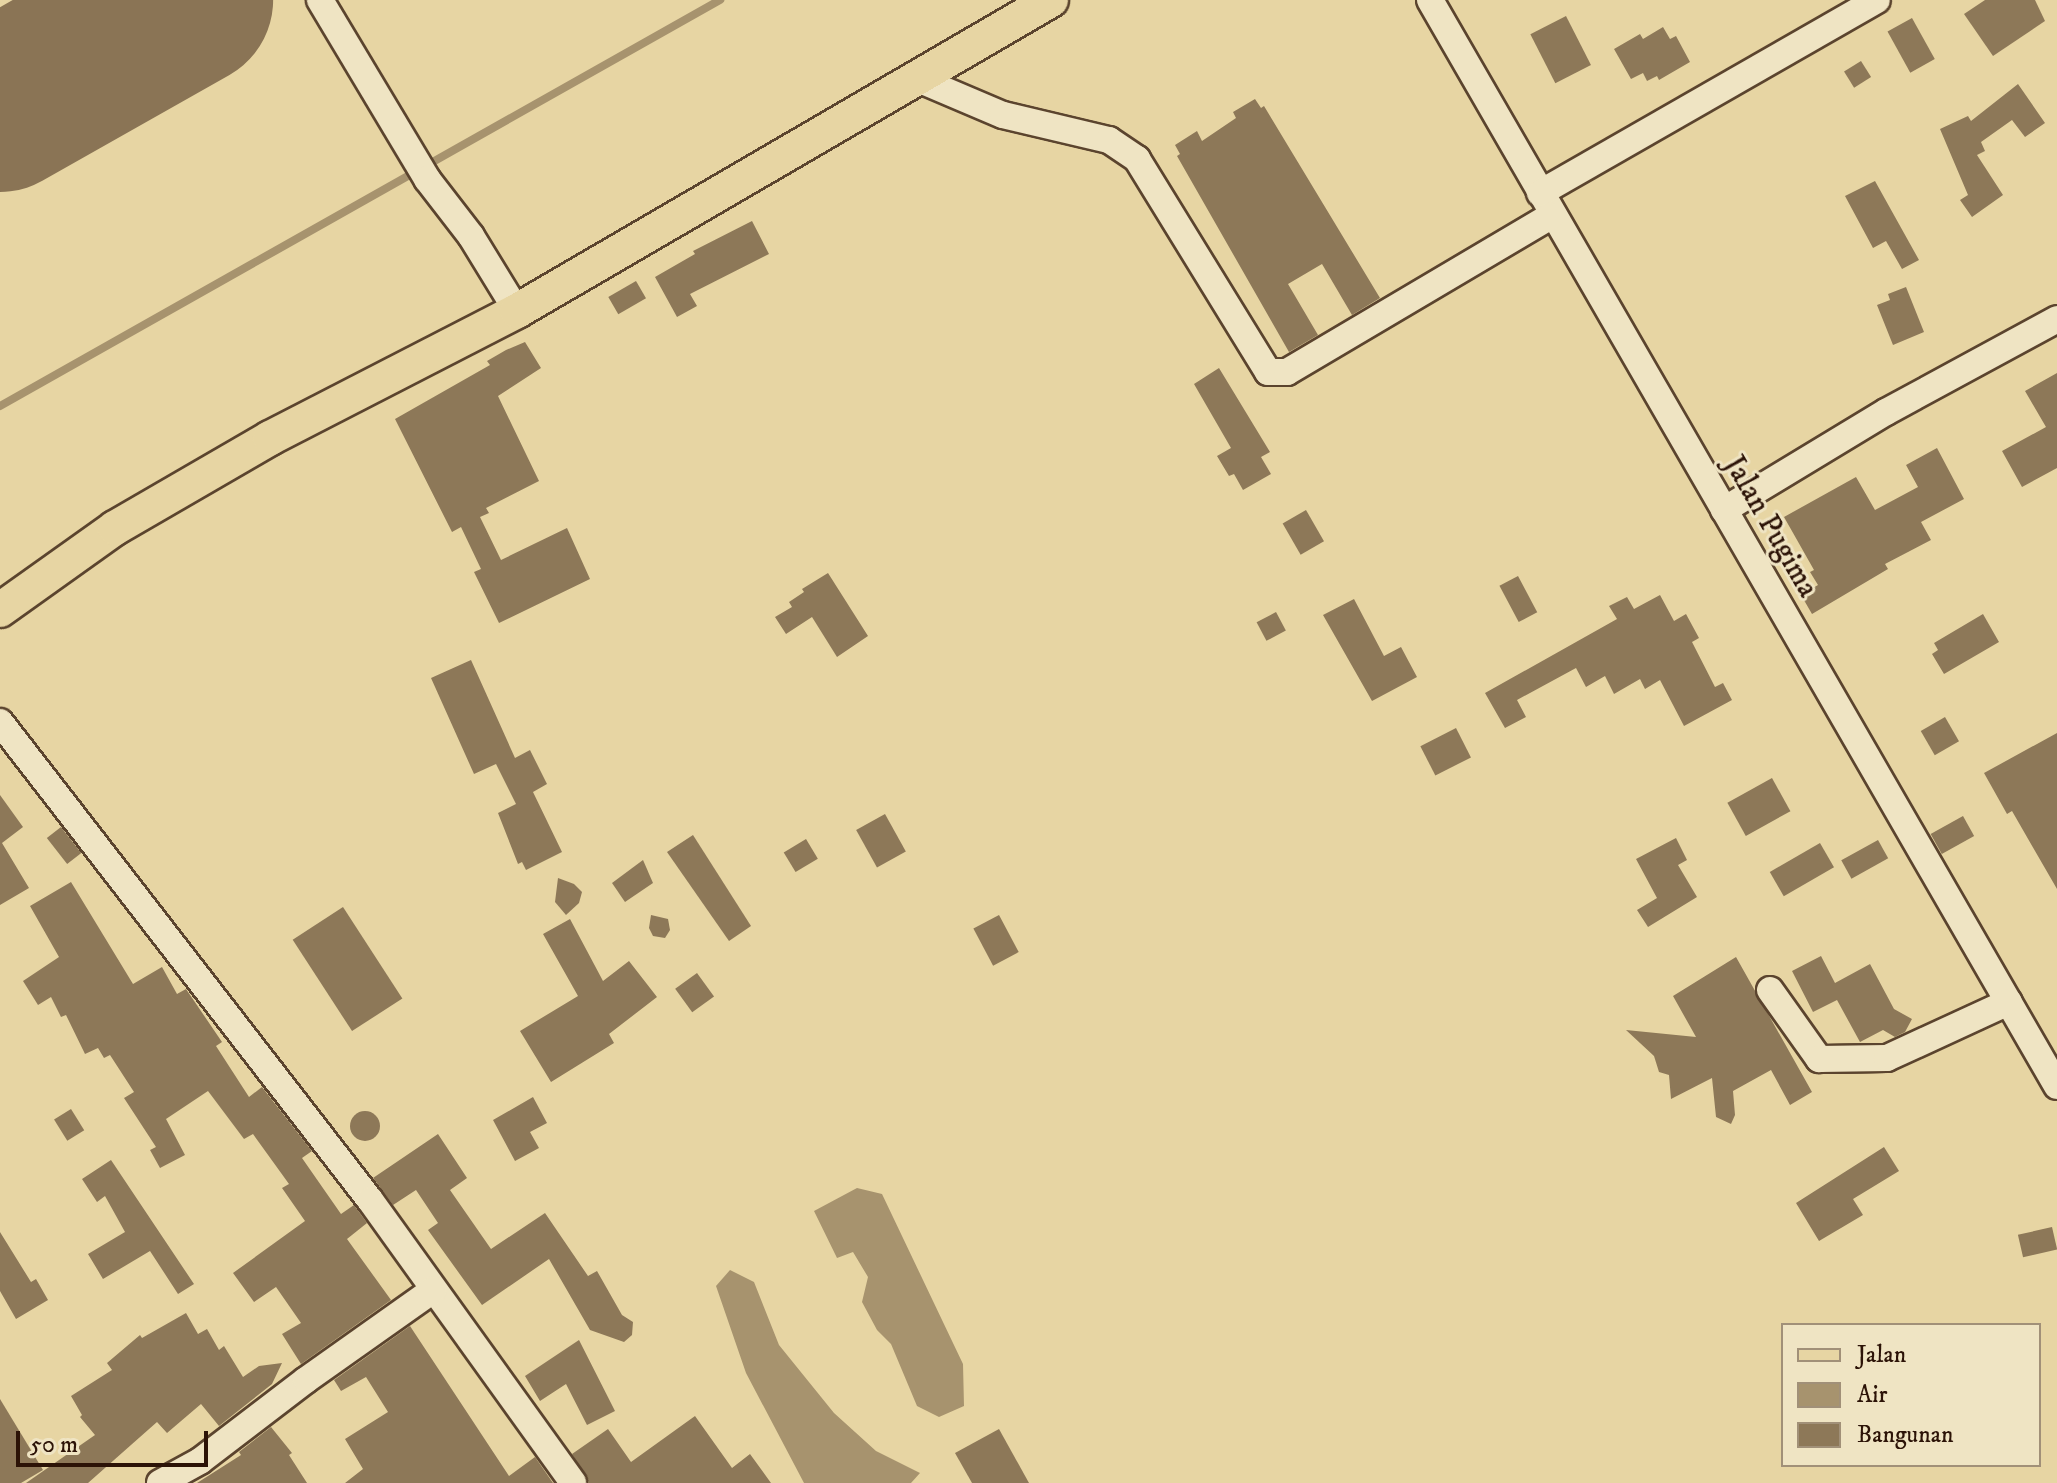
<!DOCTYPE html>
<html>
<head>
<meta charset="utf-8">
<style>
  body { margin:0 }
  #map { position:relative; width:2057px; height:1483px; overflow:hidden; background:#e7d5a3; font-family:"IM FELL DW Pica",serif }
  div>[style] { position:absolute }
  [style*='--x'] { left:calc(var(--x)*1px); top:calc(var(--y)*1px); width:calc(var(--w)*1px); rotate:calc(var(--a)*1deg) }
  .water>* { inset:0; background:#a7936e }
  .stream>* { height:8px; margin:-4px; padding:0 4px; transform-origin:4px; border-radius:4px; background:#a7936e }
  .runway>* { height:172px; margin:-86px; padding:0 86px; transform-origin:86px; border-radius:86px; background:#8a7455 }
  .building>* { inset:0; background:#8d7858; transform-origin:0 0 }
  .round { border-radius:50% }
  .roads { filter:drop-shadow(2px 0 #5b442e) drop-shadow(-2px 0 #5b442e) drop-shadow(0 2px #5b442e) drop-shadow(0 -2px #5b442e) }
  .minor>* { height:26px; margin:-13px; padding:0 13px; transform-origin:13px; border-radius:13px; background:#efe4c3 }
  .major>* { height:34px; margin:-17px; padding:0 17px; transform-origin:17px; border-radius:17px; background:#e7d5a3 }
  span { translate:-50% -50%; white-space:nowrap; text-align:center; line-height:1.15; -webkit-text-stroke:6px #efe4c3; paint-order:stroke }
  .street-label { font-size:30px; color:#2c1307 }
  .legend { position:absolute; left:1781px; top:1323px; width:260px; height:144px; box-sizing:border-box; background:#efe4c3; border:2px solid #a19078; margin:0; padding:10px 14px; list-style:none; font-size:24px; color:#2c1307 }
  .legend li { display:flex; align-items:center; gap:16px; height:40px }
  .legend b { width:40px; border:2px solid #a19078 }
  .scale { position:absolute; left:16px; top:1431px; width:192px; height:36px; box-sizing:border-box; border:4px solid #2c1307; border-top:0; padding-left:10px; font-size:24px; line-height:28px; white-space:nowrap; color:#2c1307; -webkit-text-stroke:6px #efe4c3; paint-order:stroke }
</style>
</head>
<body>
<div id="map">
  <div class="water">
    <div style="clip-path:polygon(857px 1188px,882px 1194px,963px 1364px,964px 1406px,939px 1417px,917px 1406px,891px 1344px,877px 1330px,862px 1302px,868px 1277px,853px 1252px,837px 1258px,814px 1211px)"></div>
    <div style="clip-path:polygon(730px 1270px,754px 1282px,779px 1345px,834px 1413px,876px 1451px,920px 1473px,911px 1483px,804px 1483px,746px 1373px,716px 1286px)"></div>
  </div>
  <div class="stream">
    <div style="--x:0;--y:406;--w:827;--a:-29.42"></div>
  </div>
  <div class="runway">
    <div style="--x:0;--y:106;--w:215;--a:-29.5"></div>
  </div>
  <div class="building">
    <div style="clip-path:polygon(1985px 0,2035px 0,2045px 21px,1993px 56px,1964px 14px)"></div>
    <div style="left:1566px;top:16px;width:55px;height:40px;rotate:63deg"></div>
    <div style="left:1912px;top:18px;width:47px;height:28px;rotate:61deg"></div>
    <div style="clip-path:polygon(1663px 27px,1670px 39px,1676px 36px,1690px 62px,1659px 80px,1657px 76px,1647px 81px,1643px 73px,1631px 79px,1614px 49px,1640px 34px,1643px 39px)"></div>
    <div style="left:1861px;top:61px;width:19px;height:20px;rotate:58deg"></div>
    <div style="clip-path:polygon(2018px 84px,2045px 123px,2025px 137px,2012px 120px,1981px 142px,1985px 151px,1977px 155px,2003px 195px,1972px 217px,1960px 200px,1968px 195px,1940px 129px,1968px 116px,1971px 121px)"></div>
    <div style="clip-path:polygon(1255px 99px,1261px 108px,1264px 106px,1380px 298px,1352px 315px,1322px 264px,1288px 284px,1318px 335px,1289px 352px,1177px 156px,1180px 154px,1175px 145px,1197px 131px,1202px 141px,1236px 118px,1233px 112px)"></div>
    <div style="clip-path:polygon(1875px 181px,1919px 260px,1902px 269px,1886px 241px,1873px 248px,1845px 196px)"></div>
    <div style="clip-path:polygon(752px 221px,769px 254px,690px 294px,697px 306px,677px 317px,655px 277px,695px 254px,693px 251px)"></div>
    <div style="left:636px;top:281px;width:20px;height:32px;rotate:60deg"></div>
    <div style="clip-path:polygon(1906px 287px,1924px 332px,1893px 345px,1877px 305px,1890px 300px,1888px 294px)"></div>
    <div style="clip-path:polygon(525px 342px,541px 368px,498px 396px,539px 481px,486px 508px,489px 513px,480px 517px,501px 560px,567px 528px,590px 579px,499px 623px,474px 572px,481px 569px,461px 527px,452px 532px,395px 419px,490px 365px,487px 361px,506px 350px)"></div>
    <div style="clip-path:polygon(1219px 368px,1270px 452px,1261px 457px,1271px 474px,1243px 490px,1234px 474px,1229px 476px,1217px 456px,1231px 448px,1194px 384px)"></div>
    <div style="clip-path:polygon(2057px 373px,2057px 468px,2022px 487px,2002px 451px,2046px 427px,2025px 391px)"></div>
    <div style="clip-path:polygon(1937px 448px,1964px 499px,1921px 522px,1931px 540px,1885px 564px,1888px 569px,1812px 614px,1801px 595px,1818px 585px,1810px 572px,1814px 570px,1784px 517px,1856px 477px,1875px 510px,1918px 487px,1906px 465px)"></div>
    <div style="left:1306px;top:510px;width:36px;height:27px;rotate:60deg"></div>
    <div style="clip-path:polygon(828px 573px,868px 636px,837px 657px,812px 617px,786px 634px,775px 617px,792px 607px,789px 602px,804px 592px,802px 589px)"></div>
    <div style="left:1518px;top:576px;width:41px;height:21px;rotate:62deg"></div>
    <div style="clip-path:polygon(1660px 595px,1674px 621px,1686px 614px,1699px 638px,1692px 642px,1715px 687px,1723px 683px,1732px 700px,1684px 726px,1660px 680px,1645px 689px,1640px 679px,1614px 694px,1605px 676px,1586px 687px,1576px 668px,1517px 700px,1526px 717px,1505px 728px,1485px 693px,1617px 619px,1609px 606px,1627px 597px,1634px 609px)"></div>
    <div style="clip-path:polygon(1354px 599px,1384px 656px,1401px 647px,1417px 677px,1372px 701px,1323px 615px)"></div>
    <div style="left:1276px;top:612px;width:21px;height:22px;rotate:62deg"></div>
    <div style="clip-path:polygon(1983px 614px,1999px 642px,1944px 674px,1932px 654px,1938px 650px,1934px 643px)"></div>
    <div style="clip-path:polygon(471px 660px,515px 758px,530px 750px,547px 784px,533px 792px,562px 852px,526px 870px,522px 862px,518px 864px,498px 813px,516px 804px,496px 764px,474px 774px,431px 678px)"></div>
    <div style="left:1945px;top:717px;width:28px;height:28px;rotate:60deg"></div>
    <div style="left:1456px;top:728px;width:33px;height:40px;rotate:63deg"></div>
    <div style="clip-path:polygon(2057px 733px,2057px 889px,2012px 811px,2007px 814px,1984px 773px)"></div>
    <div style="left:1772px;top:778px;width:38px;height:51px;rotate:61deg"></div>
    <div style="clip-path:polygon(0 795px,23px 827px,2px 843px,29px 888px,0 905px)"></div>
    <div style="left:885px;top:814px;width:43px;height:33px;rotate:61deg"></div>
    <div style="left:1963px;top:816px;width:23px;height:37px;rotate:61deg"></div>
    <div style="left:61px;top:827px;width:33px;height:18px;rotate:52deg"></div>
    <div style="clip-path:polygon(693px 835px,751px 926px,729px 941px,667px 852px)"></div>
    <div style="clip-path:polygon(1676px 838px,1687px 860px,1678px 865px,1697px 897px,1648px 927px,1637px 910px,1657px 898px,1636px 859px)"></div>
    <div style="left:806px;top:839px;width:23px;height:26px;rotate:59deg"></div>
    <div style="left:1878px;top:840px;width:21px;height:42px;rotate:61deg"></div>
    <div style="left:1820px;top:843px;width:28px;height:58px;rotate:60deg"></div>
    <div style="clip-path:polygon(643px 860px,653px 883px,625px 902px,612px 883px)"></div>
    <div style="clip-path:polygon(558px 878px,574px 884px,582px 892px,579px 903px,566px 915px,555px 902px)"></div>
    <div style="clip-path:polygon(71px 882px,133px 984px,162px 967px,177px 994px,186px 989px,222px 1042px,216px 1046px,249px 1097px,262px 1087px,312px 1151px,302px 1158px,341px 1214px,354px 1205px,367px 1223px,347px 1239px,391px 1300px,301px 1364px,282px 1334px,301px 1323px,276px 1287px,254px 1302px,233px 1273px,305px 1221px,282px 1188px,289px 1184px,253px 1134px,244px 1139px,208px 1091px,166px 1119px,185px 1155px,160px 1168px,150px 1150px,156px 1147px,124px 1098px,134px 1092px,110px 1055px,104px 1058px,98px 1048px,85px 1054px,66px 1015px,61px 1017px,51px 997px,38px 1005px,23px 981px,59px 957px,30px 906px)"></div>
    <div style="left:343px;top:907px;width:109px;height:60px;rotate:57deg"></div>
    <div style="clip-path:polygon(651px 915px,668px 919px,670px 930px,665px 938px,653px 936px,649px 928px)"></div>
    <div style="left:999px;top:915px;width:42px;height:29px;rotate:62deg"></div>
    <div style="clip-path:polygon(570px 919px,603px 981px,629px 961px,657px 997px,609px 1034px,614px 1043px,551px 1082px,520px 1031px,578px 996px,543px 934px)"></div>
    <div style="clip-path:polygon(1821px 956px,1835px 983px,1870px 964px,1894px 1009px,1912px 1019px,1905px 1032px,1895px 1037px,1883px 1030px,1860px 1042px,1837px 1000px,1813px 1012px,1792px 971px)"></div>
    <div style="clip-path:polygon(1736px 957px,1812px 1092px,1790px 1105px,1771px 1070px,1733px 1091px,1735px 1115px,1731px 1124px,1716px 1117px,1712px 1078px,1671px 1099px,1669px 1075px,1659px 1072px,1654px 1056px,1626px 1030px,1696px 1037px,1673px 996px)"></div>
    <div style="left:697px;top:973px;width:29px;height:27px;rotate:54deg"></div>
    <div style="clip-path:polygon(533px 1097px,547px 1123px,530px 1132px,539px 1148px,515px 1161px,493px 1120px)"></div>
    <div style="left:71px;top:1109px;width:25px;height:20px;rotate:58deg"></div>
    <div class="round" style="left:350px;top:1111px;width:30px;height:30px"></div>
    <div style="clip-path:polygon(438px 1134px,467px 1178px,450px 1190px,491px 1249px,545px 1213px,588px 1276px,597px 1271px,622px 1315px,633px 1322px,632px 1335px,624px 1342px,590px 1330px,549px 1259px,482px 1305px,428px 1230px,438px 1223px,416px 1190px,393px 1205px,373px 1178px)"></div>
    <div style="clip-path:polygon(1884px 1147px,1899px 1171px,1853px 1199px,1863px 1215px,1819px 1241px,1796px 1203px)"></div>
    <div style="clip-path:polygon(111px 1160px,194px 1284px,178px 1294px,150px 1251px,103px 1279px,88px 1254px,125px 1232px,105px 1196px,97px 1202px,82px 1179px)"></div>
    <div style="left:2052px;top:1227px;width:23px;height:35px;rotate:77deg"></div>
    <div style="clip-path:polygon(0 1232px,31px 1282px,36px 1279px,48px 1300px,16px 1319px,0 1291px)"></div>
    <div style="clip-path:polygon(186px 1313px,198px 1334px,207px 1329px,219px 1350px,224px 1346px,243px 1377px,259px 1366px,282px 1363px,272px 1384px,219px 1426px,201px 1404px,167px 1433px,157px 1422px,88px 1483px,26px 1483px,95px 1435px,80px 1417px,82px 1415px,71px 1396px,112px 1370px,107px 1363px,140px 1335px,142px 1338px)"></div>
    <div style="clip-path:polygon(410px 1326px,509px 1476px,535px 1457px,553px 1483px,345px 1483px,363px 1469px,345px 1439px,388px 1412px,366px 1377px,341px 1391px,334px 1380px)"></div>
    <div style="clip-path:polygon(579px 1340px,615px 1411px,587px 1425px,566px 1384px,540px 1401px,525px 1376px)"></div>
    <div style="clip-path:polygon(0 1399px,43px 1470px,21px 1483px,0 1483px)"></div>
    <div style="clip-path:polygon(695px 1416px,732px 1468px,750px 1454px,771px 1483px,589px 1483px,572px 1454px,608px 1429px,631px 1462px)"></div>
    <div style="clip-path:polygon(271px 1427px,292px 1453px,289px 1455px,307px 1483px,197px 1483px,241px 1455px,239px 1452px)"></div>
    <div style="clip-path:polygon(999px 1429px,1029px 1483px,972px 1483px,955px 1453px)"></div>
  </div>
  <div class="roads">
    <div class="minor">
      <div style="--x:320;--y:0;--w:209;--a:59.1"></div>
      <div style="--x:427;--y:179;--w:72;--a:52.3"></div>
      <div style="--x:471;--y:236;--w:88;--a:58.5"></div>
      <div style="--x:1430;--y:0;--w:1254;--a:60"></div>
      <div style="--x:918;--y:79;--w:92;--a:23"></div>
      <div style="--x:1003;--y:115;--w:109;--a:13.3"></div>
      <div style="--x:1109;--y:140;--w:34;--a:34"></div>
      <div style="--x:1137;--y:159;--w:250;--a:58.4"></div>
      <div style="--x:1268;--y:372;--w:19;--a:0"></div>
      <div style="--x:1287;--y:372;--w:307;--a:-30.6"></div>
      <div style="--x:1540;--y:193;--w:388;--a:-29.8"></div>
      <div style="--x:1724;--y:510;--w:189;--a:-31.2"></div>
      <div style="--x:1886;--y:412;--w:195;--a:-28.5"></div>
      <div style="--x:0;--y:722;--w:604;--a:52.26"></div>
      <div style="--x:370;--y:1200;--w:348;--a:54.3"></div>
      <div style="--x:1770;--y:990;--w:85;--a:54.6"></div>
      <div style="--x:1819;--y:1059;--w:68;--a:-0.8"></div>
      <div style="--x:1887;--y:1058;--w:134;--a:-24.7"></div>
      <div style="--x:160;--y:1483;--w:46;--a:-28.8"></div>
      <div style="--x:200;--y:1461;--w:133;--a:-37.4"></div>
      <div style="--x:306;--y:1380;--w:156;--a:-35.3"></div>
    </div>
    <div class="major">
      <div style="--x:0;--y:610;--w:141;--a:-35.5"></div>
      <div style="--x:115;--y:528;--w:179;--a:-30.1"></div>
      <div style="--x:270;--y:438;--w:278;--a:-27.2"></div>
      <div style="--x:517;--y:311;--w:618;--a:-30.22"></div>
    </div>
  </div>
  <div class="street-label">
    <span style="left:1770px;top:527px;rotate:60deg">Jalan Pugima</span>
  </div>
  <ul class="legend">
  <li><b style="height:10px;background:#e7d5a3"></b>Jalan</li>
  <li><b style="height:22px;background:#a7936e"></b>Air</li>
  <li><b style="height:22px;background:#8d7858"></b>Bangunan</li>
  </ul>
  <div class="scale">50 m</div>
</div>
</body>
</html>
